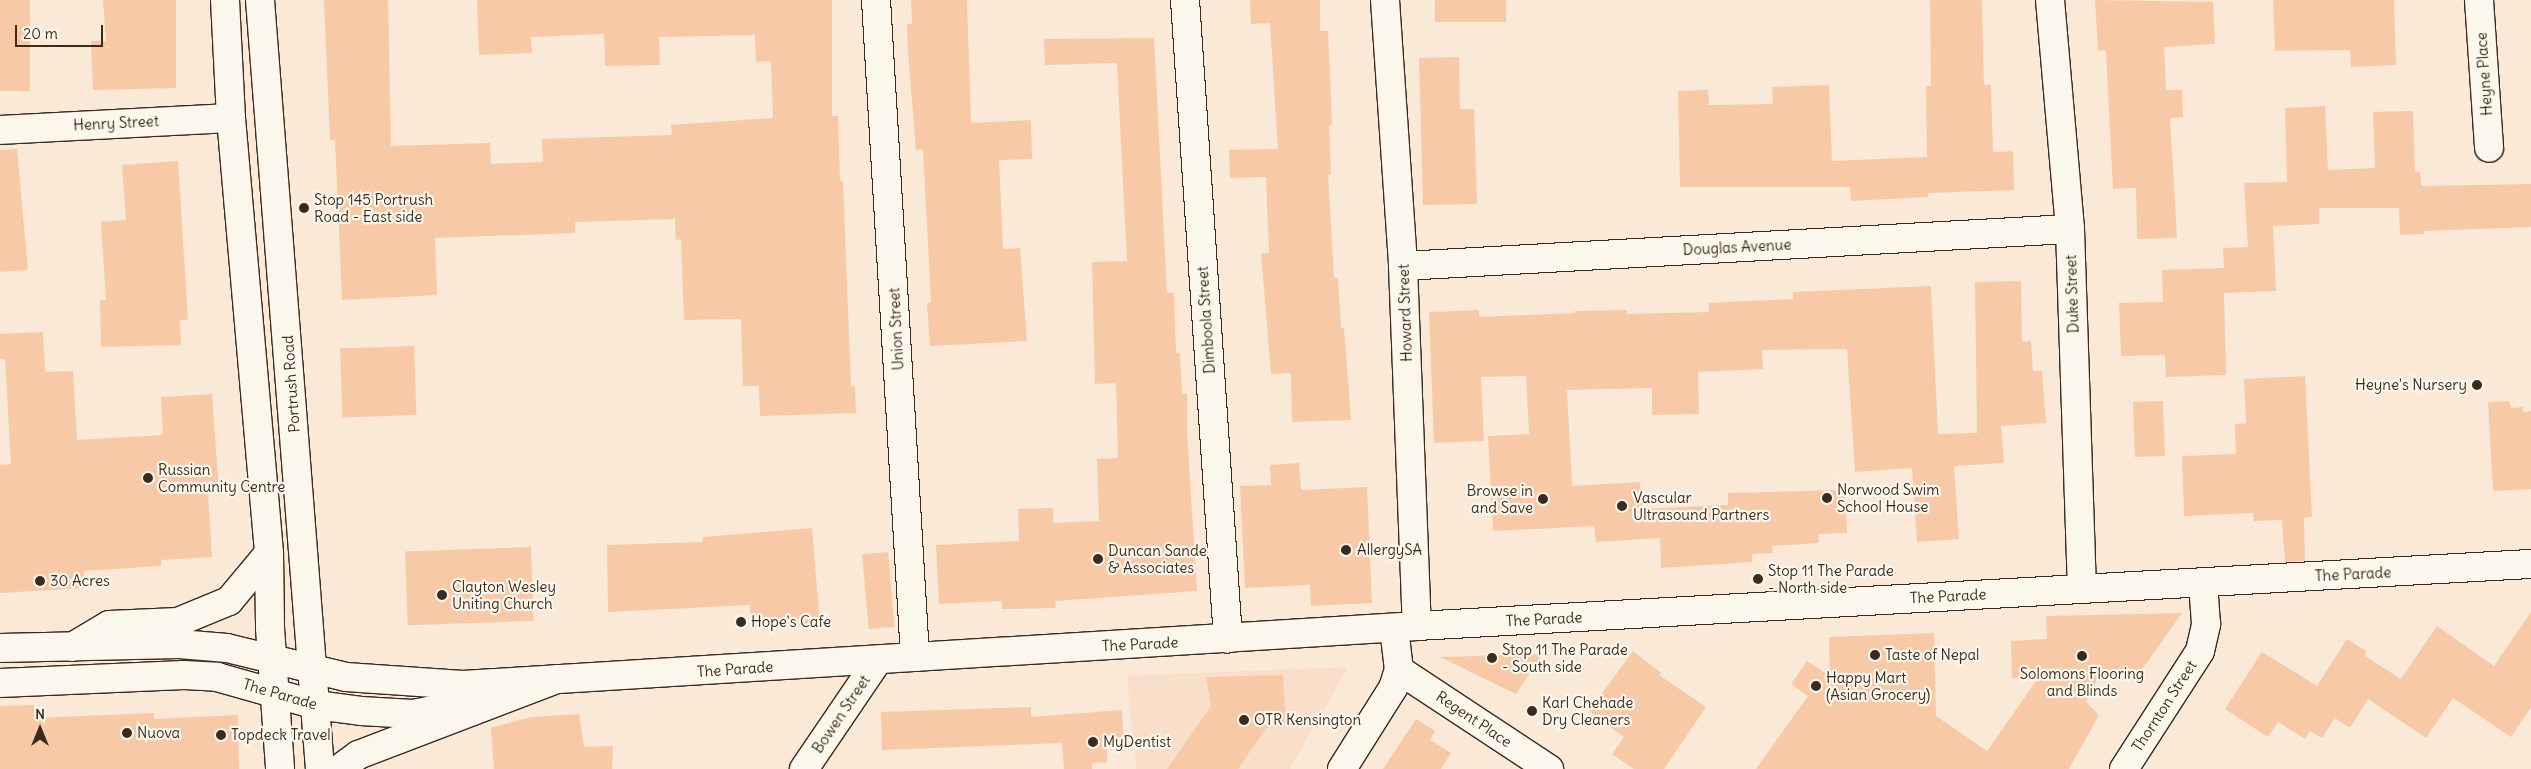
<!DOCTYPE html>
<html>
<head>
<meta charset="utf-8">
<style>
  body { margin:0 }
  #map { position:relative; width:2531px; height:769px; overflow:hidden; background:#fae9d7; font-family:Delius,sans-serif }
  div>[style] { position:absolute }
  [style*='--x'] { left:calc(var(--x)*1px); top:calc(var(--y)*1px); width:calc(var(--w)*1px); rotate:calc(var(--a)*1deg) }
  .built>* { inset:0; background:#f9dfc9 }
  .building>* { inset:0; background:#f8c9a7; transform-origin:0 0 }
  .roads { filter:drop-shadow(1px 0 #3b2a1e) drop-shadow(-1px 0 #3b2a1e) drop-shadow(0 1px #3b2a1e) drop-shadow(0 -1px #3b2a1e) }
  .street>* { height:28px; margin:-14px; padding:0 14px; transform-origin:14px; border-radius:14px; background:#fbf7ec }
  .secondary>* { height:28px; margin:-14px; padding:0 14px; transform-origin:14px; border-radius:14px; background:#fbf7ec }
  .highway>* { height:28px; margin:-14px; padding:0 14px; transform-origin:14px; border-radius:14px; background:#fbf7ec }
  .dots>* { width:14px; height:14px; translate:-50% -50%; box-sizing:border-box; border:2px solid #fbf7ec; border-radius:50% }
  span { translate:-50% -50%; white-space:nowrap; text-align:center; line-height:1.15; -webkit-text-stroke:4.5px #fbf7ec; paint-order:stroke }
  .street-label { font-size:15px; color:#3b2a1e }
  .poi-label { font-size:15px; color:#3b2a1e }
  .left { translate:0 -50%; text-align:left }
  .right { translate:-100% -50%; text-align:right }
  .north { position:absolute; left:15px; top:704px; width:50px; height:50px; -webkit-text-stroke:4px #fbf7ec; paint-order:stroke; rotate:0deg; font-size:14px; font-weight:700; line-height:20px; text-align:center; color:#3b2a1e }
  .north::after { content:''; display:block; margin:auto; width:18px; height:22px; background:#3b2a1e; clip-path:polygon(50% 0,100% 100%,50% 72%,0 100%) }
  .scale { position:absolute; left:15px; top:25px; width:88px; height:22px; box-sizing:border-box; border:2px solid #3b2a1e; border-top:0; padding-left:6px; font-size:15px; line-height:18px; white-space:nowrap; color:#3b2a1e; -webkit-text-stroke:4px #fbf7ec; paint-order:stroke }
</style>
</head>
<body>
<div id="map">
  <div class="built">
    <div style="clip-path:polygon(1348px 667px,1290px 769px,1136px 769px,1127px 676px)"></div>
  </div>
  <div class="building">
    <div style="left:0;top:0;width:30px;height:91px"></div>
    <div style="clip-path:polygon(103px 0,176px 0,176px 88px,93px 90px,91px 41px,106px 41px)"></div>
    <div style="clip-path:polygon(324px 0,388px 0,391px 146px,490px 143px,491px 164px,543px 162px,542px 139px,672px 135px,671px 125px,773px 118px,771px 61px,756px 62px,755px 35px,659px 37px,660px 65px,605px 66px,604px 34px,531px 37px,532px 53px,479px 55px,477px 0,832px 0,832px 116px,838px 116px,840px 181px,843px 181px,851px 386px,855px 386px,856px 413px,760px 416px,759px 386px,743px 386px,741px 319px,684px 320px,681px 239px,676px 240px,675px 219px,575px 222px,575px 233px,435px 238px,437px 295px,342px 300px,335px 140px,330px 140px)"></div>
    <div style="clip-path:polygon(911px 0,967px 0,971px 123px,1031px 120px,1032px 159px,999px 160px,1003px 249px,1020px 248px,1027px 341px,930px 346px,927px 303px,931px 303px,923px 149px,916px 150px,908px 52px,907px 24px,912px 24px)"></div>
    <div style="clip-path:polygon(1250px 0,1320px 0,1320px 31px,1328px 31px,1332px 125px,1329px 125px,1331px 174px,1328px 174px,1334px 278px,1338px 278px,1341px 328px,1344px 328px,1351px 420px,1292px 422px,1291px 373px,1271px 374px,1261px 253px,1269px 253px,1266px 177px,1230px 178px,1229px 150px,1278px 149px,1270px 23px,1251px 24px)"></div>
    <div style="left:1435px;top:0;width:71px;height:22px"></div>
    <div style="clip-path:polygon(1930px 0,1982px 0,1984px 85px,1991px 85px,1993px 152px,2013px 151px,2014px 190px,1928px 193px,1928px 197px,1851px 201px,1850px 187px,1680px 187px,1678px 91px,1708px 90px,1709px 105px,1773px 104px,1772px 87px,1829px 85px,1832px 161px,1927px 157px,1926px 86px,1931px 86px)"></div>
    <div style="clip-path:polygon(2095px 0,2213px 2px,2215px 44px,2164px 47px,2166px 90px,2182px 90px,2183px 117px,2170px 118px,2177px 238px,2137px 239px,2136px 188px,2113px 189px,2106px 50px,2098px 51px)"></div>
    <div style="clip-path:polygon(2273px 0,2394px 0,2396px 65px,2351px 67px,2350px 50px,2275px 51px)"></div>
    <div style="clip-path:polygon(1154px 38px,1167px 293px,1174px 293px,1176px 353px,1180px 353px,1182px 394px,1187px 394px,1187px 432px,1197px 591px,1055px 601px,1056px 608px,1002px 609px,1002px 601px,939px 604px,936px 545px,1019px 541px,1018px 509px,1053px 508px,1053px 523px,1099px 521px,1097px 459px,1118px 458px,1116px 383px,1095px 384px,1092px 262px,1127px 261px,1117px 63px,1045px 65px,1044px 39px)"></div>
    <div style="clip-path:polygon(1459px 57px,1460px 109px,1474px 109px,1477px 204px,1423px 205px,1419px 58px)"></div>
    <div style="clip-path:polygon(2325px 106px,2328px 170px,2375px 168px,2373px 112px,2413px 111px,2415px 172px,2420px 172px,2421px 186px,2531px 184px,2531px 227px,2424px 231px,2424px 234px,2400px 235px,2399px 208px,2319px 208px,2319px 224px,2273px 226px,2276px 291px,2224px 293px,2226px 375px,2166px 377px,2165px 355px,2121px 356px,2119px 303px,2163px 302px,2162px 270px,2224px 268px,2223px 248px,2248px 247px,2244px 183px,2287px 182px,2285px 108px)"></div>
    <div style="clip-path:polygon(17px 149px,28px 270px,0 272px,0 150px)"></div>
    <div style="clip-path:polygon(178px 161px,188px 320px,180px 320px,181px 345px,101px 347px,100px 300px,106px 300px,101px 222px,126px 220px,122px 165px)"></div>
    <div style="clip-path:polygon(2021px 281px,2022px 342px,2031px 341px,2033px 371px,2042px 371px,2046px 423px,2001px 426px,2004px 463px,1954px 466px,1959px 539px,1917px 542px,1912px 468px,1855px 472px,1847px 349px,1762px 350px,1763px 369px,1698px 372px,1699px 414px,1652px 415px,1652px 388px,1567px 390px,1572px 486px,1640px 482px,1642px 509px,1728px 505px,1728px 493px,1845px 490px,1847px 533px,1818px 534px,1819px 543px,1772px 546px,1773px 553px,1752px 554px,1752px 562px,1661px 568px,1660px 538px,1596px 542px,1594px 526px,1493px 531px,1488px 436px,1529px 434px,1526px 376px,1481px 377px,1484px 441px,1434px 443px,1429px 312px,1479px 310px,1479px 317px,1575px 313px,1575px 311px,1627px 310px,1627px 314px,1709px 312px,1709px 303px,1793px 299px,1793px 292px,1931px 286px,1938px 434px,1977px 433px,1975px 282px)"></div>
    <div style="clip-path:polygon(43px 332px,45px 372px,73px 371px,77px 440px,163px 435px,161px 397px,212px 394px,219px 493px,208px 493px,212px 557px,161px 560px,161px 566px,84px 571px,85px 588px,0 593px,0 465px,11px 464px,5px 359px,0 359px,0 334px)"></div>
    <div style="left:414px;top:346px;width:69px;height:74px;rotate:88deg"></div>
    <div style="clip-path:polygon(2305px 376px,2312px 517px,2304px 518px,2305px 561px,2285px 562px,2282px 520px,2254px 521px,2253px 513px,2184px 516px,2182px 456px,2236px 454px,2235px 424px,2246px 423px,2244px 379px)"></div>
    <div style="left:2163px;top:401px;width:55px;height:30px;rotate:88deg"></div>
    <div style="clip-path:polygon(2509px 401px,2511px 408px,2523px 407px,2523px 412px,2531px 411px,2531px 489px,2493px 491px,2488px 402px)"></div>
    <div style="clip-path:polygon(1299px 463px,1301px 490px,1367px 487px,1372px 603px,1311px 606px,1310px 585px,1245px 588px,1240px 486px,1271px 485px,1270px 465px)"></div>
    <div style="clip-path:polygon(812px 528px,820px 625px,751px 628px,750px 605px,608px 612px,607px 545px,702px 542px,703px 537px)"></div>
    <div style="left:531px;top:547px;width:74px;height:126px;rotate:88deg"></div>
    <div style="left:888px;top:552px;width:75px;height:26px;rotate:85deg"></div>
    <div style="clip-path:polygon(2531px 612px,2531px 707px,2511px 737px,2453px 698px,2426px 738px,2368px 699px,2350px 728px,2335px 718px,2322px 738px,2310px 731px,2305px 739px,2278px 722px,2268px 737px,2225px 709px,2262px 652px,2317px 686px,2347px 639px,2366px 651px,2365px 656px,2401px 679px,2437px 626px,2494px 666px)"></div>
    <div style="clip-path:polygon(2182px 613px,2141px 671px,2100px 673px,2086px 702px,2099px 715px,2069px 769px,1756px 769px,1808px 696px,1791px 684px,1807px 661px,1830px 676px,1829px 637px,1934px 633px,1936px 716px,1987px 751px,2039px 677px,2012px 678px,2011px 641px,2047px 639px,2046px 616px)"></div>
    <div style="clip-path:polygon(1633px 651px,1661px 673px,1659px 675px,1706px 707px,1664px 769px,1634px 769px,1612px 754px,1624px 737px,1589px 711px)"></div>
    <div style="clip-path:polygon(1542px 654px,1516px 694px,1440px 657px)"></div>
    <div style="clip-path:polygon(1283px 675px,1286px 726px,1266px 728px,1238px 769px,1167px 769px,1211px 706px,1206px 677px)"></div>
    <div style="clip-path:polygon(34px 705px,34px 718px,154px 713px,154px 719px,238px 715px,239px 769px,0 769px,0 706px)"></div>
    <div style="clip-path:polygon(1031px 707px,1031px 717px,1122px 710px,1124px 744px,1107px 745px,1107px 762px,1092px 763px,1092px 769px,1064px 769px,1062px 743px,882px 750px,881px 712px)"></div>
    <div style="clip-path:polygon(579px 714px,584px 747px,613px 746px,612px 769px,494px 769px,491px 728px,531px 717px)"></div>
    <div style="clip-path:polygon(1416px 719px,1435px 731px,1430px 740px,1451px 753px,1441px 769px,1383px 769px)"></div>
  </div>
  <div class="roads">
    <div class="street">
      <div style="--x:876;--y:0;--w:658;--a:86.6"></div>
      <div style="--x:1185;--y:0;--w:640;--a:86.15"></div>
      <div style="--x:1385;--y:0;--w:267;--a:86.1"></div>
      <div style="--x:1403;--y:266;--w:360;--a:87.8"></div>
      <div style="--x:2050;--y:0;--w:230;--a:85"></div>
      <div style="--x:2070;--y:229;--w:359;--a:88.1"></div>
      <div style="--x:2479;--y:0;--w:148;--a:86.1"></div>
      <div style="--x:0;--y:130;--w:231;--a:-3"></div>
      <div style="--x:1403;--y:266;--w:668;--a:-3.18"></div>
      <div style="--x:1399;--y:670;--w:180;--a:33.4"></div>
      <div style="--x:804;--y:769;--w:132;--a:-55.8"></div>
      <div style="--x:1342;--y:769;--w:96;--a:-57.8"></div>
      <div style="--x:1393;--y:688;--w:19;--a:-72"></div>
      <div style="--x:1399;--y:670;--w:42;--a:-96.8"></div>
      <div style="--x:2124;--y:769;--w:140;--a:-57.2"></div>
      <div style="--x:2200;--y:651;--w:28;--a:-77"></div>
      <div style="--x:2206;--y:624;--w:41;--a:-94.2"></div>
    </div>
    <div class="secondary">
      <div style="--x:0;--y:648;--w:179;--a:-1.3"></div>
      <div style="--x:179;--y:644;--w:48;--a:4.8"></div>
      <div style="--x:227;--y:648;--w:122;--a:13.7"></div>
      <div style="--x:346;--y:677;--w:117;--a:3.9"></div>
      <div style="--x:463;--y:685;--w:956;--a:-3.54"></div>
      <div style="--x:1417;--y:626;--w:1116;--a:-3.19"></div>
      <div style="--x:0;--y:683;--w:184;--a:-2.5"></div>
      <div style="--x:184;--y:675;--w:33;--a:3"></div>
      <div style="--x:217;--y:677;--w:103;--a:15.8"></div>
      <div style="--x:316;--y:705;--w:45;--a:7.6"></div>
      <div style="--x:361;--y:711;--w:52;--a:3.3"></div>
      <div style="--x:413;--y:714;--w:62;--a:-11.1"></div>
    </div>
    <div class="highway">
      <div style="--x:225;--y:0;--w:118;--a:87.1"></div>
      <div style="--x:231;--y:118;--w:437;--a:85"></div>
      <div style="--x:269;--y:553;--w:75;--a:89.2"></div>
      <div style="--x:270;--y:628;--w:141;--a:85.9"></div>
      <div style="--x:260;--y:0;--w:771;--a:85.54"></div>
      <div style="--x:72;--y:647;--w:43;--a:-30.7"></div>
      <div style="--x:109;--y:625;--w:69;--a:-2.5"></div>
      <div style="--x:178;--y:622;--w:55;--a:-22.4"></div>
      <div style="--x:229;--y:601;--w:62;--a:-50.2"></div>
      <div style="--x:339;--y:769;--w:24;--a:-36"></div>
      <div style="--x:358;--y:755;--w:213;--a:-20.9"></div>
    </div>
  </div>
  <div class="dots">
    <div style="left:304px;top:208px;background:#3b2a1e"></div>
    <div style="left:2477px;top:385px;background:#3b2a1e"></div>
    <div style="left:148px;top:478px;background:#3b2a1e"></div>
    <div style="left:1827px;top:498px;background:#3b2a1e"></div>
    <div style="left:1543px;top:499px;background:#3b2a1e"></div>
    <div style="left:1622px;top:506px;background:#3b2a1e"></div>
    <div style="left:1346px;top:550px;background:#3b2a1e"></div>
    <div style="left:1098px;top:559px;background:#3b2a1e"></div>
    <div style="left:1758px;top:579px;background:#3b2a1e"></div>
    <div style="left:40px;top:581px;background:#3b2a1e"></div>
    <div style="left:442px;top:595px;background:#3b2a1e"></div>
    <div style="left:741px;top:622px;background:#3b2a1e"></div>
    <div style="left:1875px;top:655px;background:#3b2a1e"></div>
    <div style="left:2082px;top:656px;background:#3b2a1e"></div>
    <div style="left:1492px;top:658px;background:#3b2a1e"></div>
    <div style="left:1816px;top:686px;background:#3b2a1e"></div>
    <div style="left:1532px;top:711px;background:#3b2a1e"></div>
    <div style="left:1244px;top:720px;background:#3b2a1e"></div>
    <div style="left:127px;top:733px;background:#3b2a1e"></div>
    <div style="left:221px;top:735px;background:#3b2a1e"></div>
    <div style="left:1093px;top:742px;background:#3b2a1e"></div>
  </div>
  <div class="street-label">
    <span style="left:2484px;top:74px;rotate:-94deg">Heyne Place</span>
    <span style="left:116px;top:123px;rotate:-3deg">Henry Street</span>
    <span style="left:1737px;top:247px;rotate:-3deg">Douglas Avenue</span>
    <span style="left:2072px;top:294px;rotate:-92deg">Duke Street</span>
    <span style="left:1405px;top:313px;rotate:-92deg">Howard Street</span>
    <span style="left:1206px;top:320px;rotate:-94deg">Dimboola Street</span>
    <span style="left:896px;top:329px;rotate:-93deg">Union Street</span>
    <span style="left:291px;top:384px;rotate:-94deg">Portrush Road</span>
    <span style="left:2353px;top:574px;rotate:-3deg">The Parade</span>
    <span style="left:1948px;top:596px;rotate:-3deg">The Parade</span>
    <span style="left:1544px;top:619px;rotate:-3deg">The Parade</span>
    <span style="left:1140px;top:644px;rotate:-3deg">The Parade</span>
    <span style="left:735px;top:669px;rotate:-4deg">The Parade</span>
    <span style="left:280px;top:694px;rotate:16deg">The Parade</span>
    <span style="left:2164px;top:706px;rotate:-57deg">Thornton Street</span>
    <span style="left:841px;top:714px;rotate:-56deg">Bowen Street</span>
    <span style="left:1474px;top:719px;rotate:34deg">Regent Place</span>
  </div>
  <div class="poi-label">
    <span class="left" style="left:314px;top:208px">Stop 145 Portrush<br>Road - East side</span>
    <span class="right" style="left:2467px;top:385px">Heyne's Nursery</span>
    <span class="left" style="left:158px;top:478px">Russian<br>Community Centre</span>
    <span class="left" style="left:1837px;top:498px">Norwood Swim<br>School House</span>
    <span class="right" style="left:1533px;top:499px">Browse in<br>and Save</span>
    <span class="left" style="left:1633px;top:506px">Vascular<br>Ultrasound Partners</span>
    <span class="left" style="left:1108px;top:559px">Duncan Sande<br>&amp; Associates</span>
    <span class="left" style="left:1357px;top:550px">AllergySA</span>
    <span class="left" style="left:1768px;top:579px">Stop 11 The Parade<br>- North side</span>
    <span class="left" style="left:50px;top:581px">30 Acres</span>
    <span class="left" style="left:452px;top:595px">Clayton Wesley<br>Uniting Church</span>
    <span class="left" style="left:751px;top:622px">Hope's Cafe</span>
    <span class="left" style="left:1502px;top:658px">Stop 11 The Parade<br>- South side</span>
    <span class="left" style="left:1885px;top:655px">Taste of Nepal</span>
    <span style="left:2082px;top:682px">Solomons Flooring<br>and Blinds</span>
    <span class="left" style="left:1826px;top:686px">Happy Mart<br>(Asian Grocery)</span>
    <span class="left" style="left:1542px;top:711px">Karl Chehade<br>Dry Cleaners</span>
    <span class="left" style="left:1254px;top:720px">OTR Kensington</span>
    <span class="left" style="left:137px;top:733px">Nuova</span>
    <span class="left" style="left:231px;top:735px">Topdeck Travel</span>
    <span class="left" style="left:1103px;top:742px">MyDentist</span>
  </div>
  <div class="north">N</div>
  <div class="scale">20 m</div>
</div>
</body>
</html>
